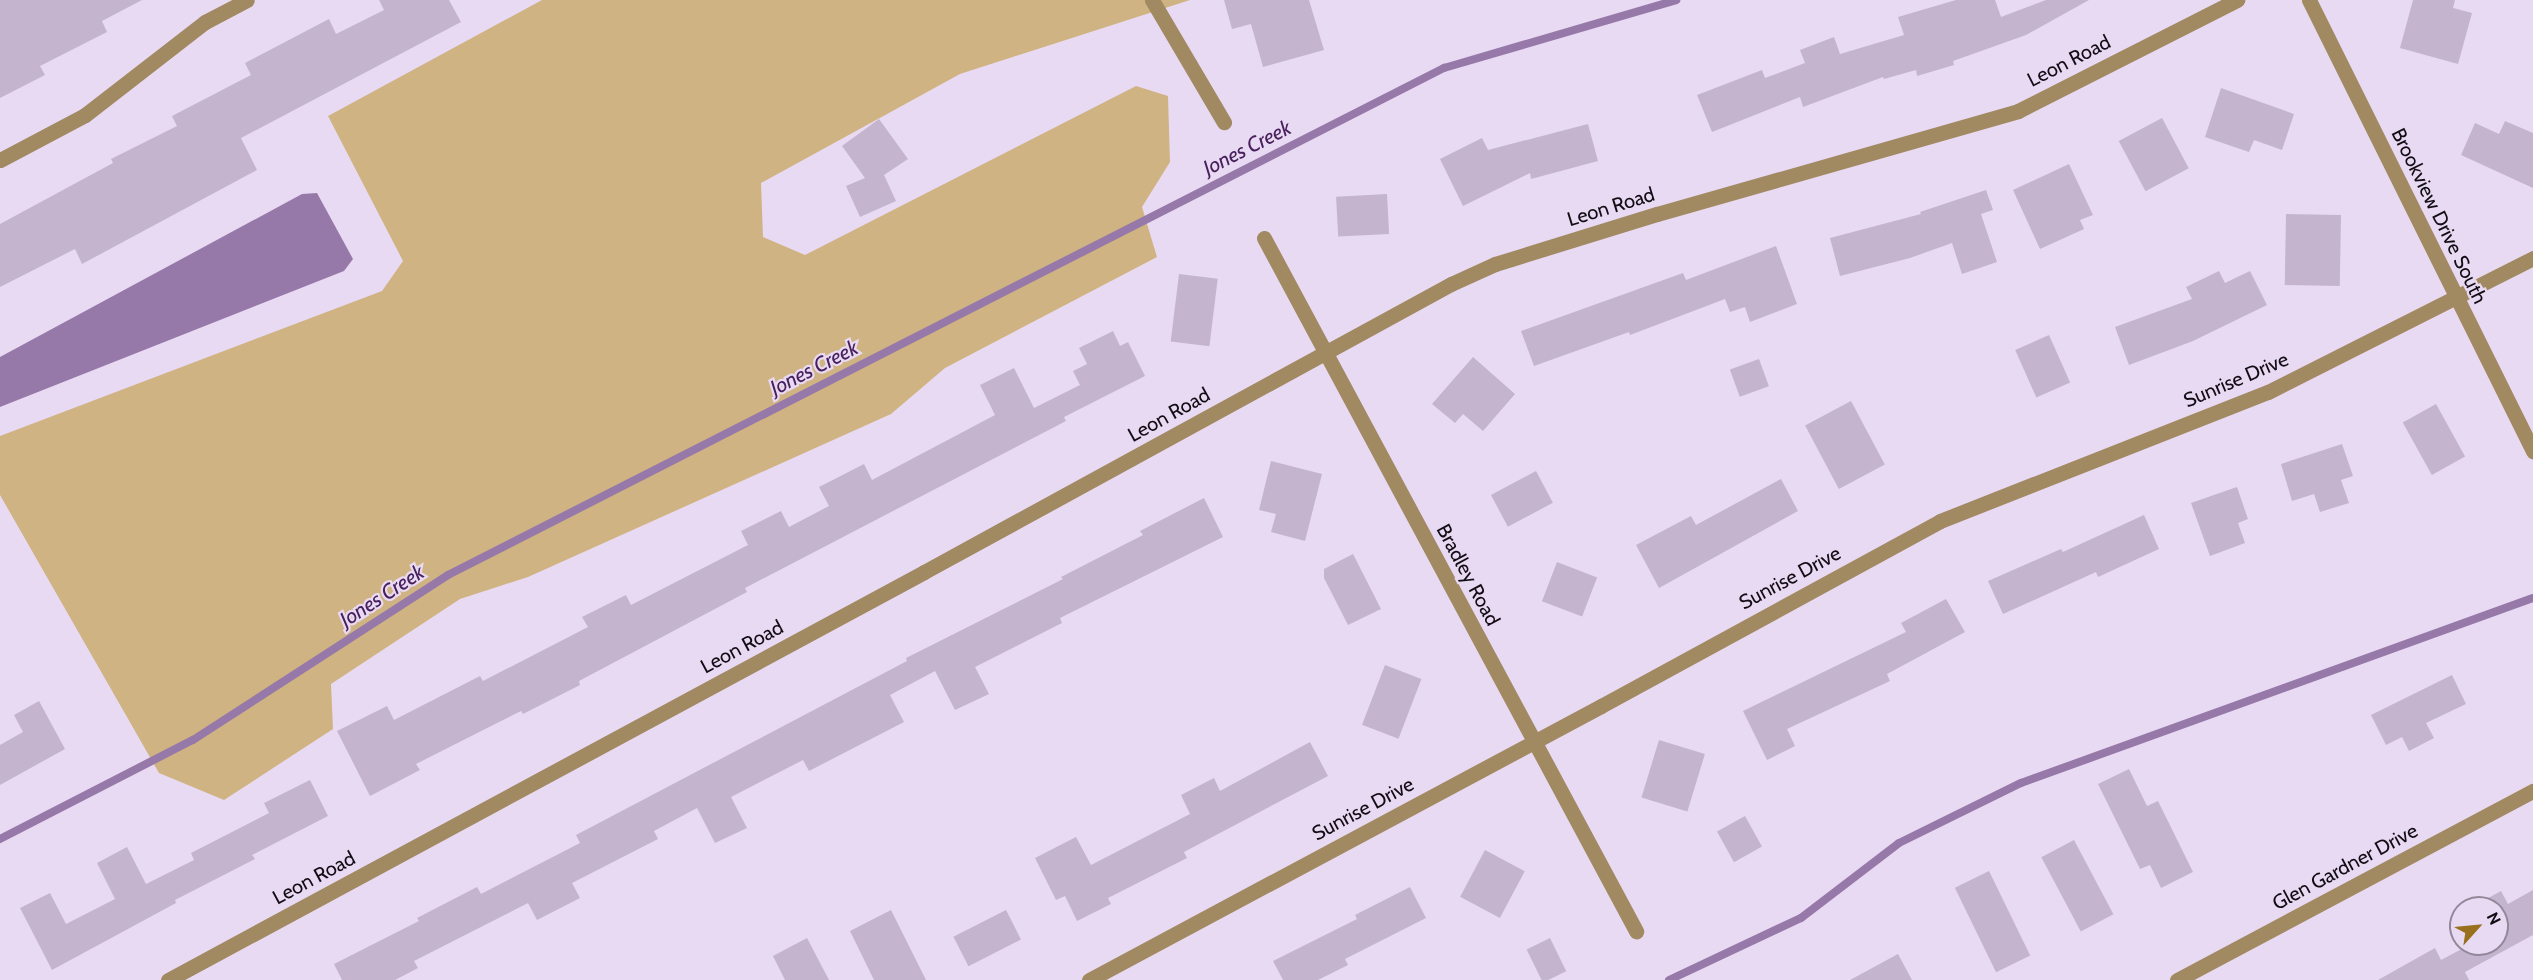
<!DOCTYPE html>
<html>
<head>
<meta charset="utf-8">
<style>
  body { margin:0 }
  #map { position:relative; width:2533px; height:980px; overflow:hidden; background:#e9daf3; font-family:Cabin,sans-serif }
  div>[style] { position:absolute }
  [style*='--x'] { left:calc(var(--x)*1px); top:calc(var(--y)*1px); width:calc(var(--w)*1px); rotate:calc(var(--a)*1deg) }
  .green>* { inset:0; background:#cfb383 }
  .water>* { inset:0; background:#9679a8 }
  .stream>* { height:8px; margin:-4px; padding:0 4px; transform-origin:4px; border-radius:4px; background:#9679a8 }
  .building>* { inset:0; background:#c4b4cd; transform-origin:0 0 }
  .minor>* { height:15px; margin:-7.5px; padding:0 7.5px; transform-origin:7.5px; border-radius:7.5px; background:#a18962 }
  span { translate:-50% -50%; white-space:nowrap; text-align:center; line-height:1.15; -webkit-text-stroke:4.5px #e9daf3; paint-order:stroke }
  .street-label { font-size:20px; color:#120d15 }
  .water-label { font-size:21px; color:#48205c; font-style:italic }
  .north { position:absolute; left:2449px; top:896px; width:60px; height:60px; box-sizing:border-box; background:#e9daf3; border:2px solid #93889a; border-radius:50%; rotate:63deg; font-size:16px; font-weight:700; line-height:24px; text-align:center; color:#120d15 }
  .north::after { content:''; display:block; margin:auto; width:21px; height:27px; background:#99701d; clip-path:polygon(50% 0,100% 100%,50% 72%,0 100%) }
</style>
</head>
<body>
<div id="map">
  <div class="green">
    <div style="clip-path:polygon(542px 0,1190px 0,960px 74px,761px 183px,763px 237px,805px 255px,1136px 86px,1168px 96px,1170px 162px,1142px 207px,1157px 257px,945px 368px,891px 414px,528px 577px,460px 599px,331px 684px,333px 729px,224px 800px,159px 773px,0 495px,0 436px,382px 291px,403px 261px,328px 116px)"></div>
  </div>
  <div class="water">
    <div style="clip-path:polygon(317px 193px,353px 259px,344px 271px,0 407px,0 357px,302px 194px)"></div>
  </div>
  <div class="stream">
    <div style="--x:0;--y:839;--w:217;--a:-27.2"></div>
    <div style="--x:193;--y:740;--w:304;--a:-32.9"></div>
    <div style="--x:448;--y:575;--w:1118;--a:-26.98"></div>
    <div style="--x:1444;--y:68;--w:242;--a:-16.3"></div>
    <div style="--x:1669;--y:980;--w:146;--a:-25.2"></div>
    <div style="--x:1801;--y:918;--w:123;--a:-37.4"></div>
    <div style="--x:1899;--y:843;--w:136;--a:-26.2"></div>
    <div style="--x:2021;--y:783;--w:544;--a:-19.87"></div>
  </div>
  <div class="building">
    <div style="clip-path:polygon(0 0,142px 0,102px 21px,107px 32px,40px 66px,45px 75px,0 98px)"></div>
    <div style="clip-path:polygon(379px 0,449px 0,461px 22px,241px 138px,257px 170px,82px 264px,75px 249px,0 287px,0 224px,113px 163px,111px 159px,177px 126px,172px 116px,251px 75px,245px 63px,329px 19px,336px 34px,384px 10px)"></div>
    <div style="clip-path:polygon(1224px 0,1309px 0,1324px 50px,1263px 67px,1251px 24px,1232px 29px)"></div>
    <div style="clip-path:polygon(1956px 0,1995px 0,2001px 17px,2046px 0,2089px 0,2026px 35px,1953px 61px,1954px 65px,1917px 76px,1916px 70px,1884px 79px,1883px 77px,1803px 107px,1800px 97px,1712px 132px,1697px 95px,1762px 70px,1765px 78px,1805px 63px,1800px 50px,1834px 37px,1840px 54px,1904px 35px,1898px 17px)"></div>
    <div style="clip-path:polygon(2413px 0,2455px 0,2453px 8px,2472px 13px,2458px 64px,2400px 48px)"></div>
    <div style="clip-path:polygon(2221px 88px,2294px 114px,2282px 150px,2254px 140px,2249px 152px,2205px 137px)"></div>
    <div style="left:2162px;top:118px;width:57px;height:49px;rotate:62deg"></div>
    <div style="clip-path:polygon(879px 119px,908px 159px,884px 175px,896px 201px,860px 217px,846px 186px,865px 178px,842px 146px)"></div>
    <div style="clip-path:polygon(2505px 121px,2533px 133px,2533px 188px,2461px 155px,2475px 123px,2499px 134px)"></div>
    <div style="clip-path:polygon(1588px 124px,1598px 161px,1531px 179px,1530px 173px,1463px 206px,1440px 159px,1482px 138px,1488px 150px)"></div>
    <div style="clip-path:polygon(2069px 164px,2093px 215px,2080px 220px,2084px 229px,2040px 249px,2013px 190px)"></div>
    <div style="clip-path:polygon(1986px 190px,1993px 210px,1981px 214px,1997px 262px,1962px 274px,1952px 243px,1910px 258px,1840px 276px,1830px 238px,1921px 214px,1920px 212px)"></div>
    <div style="left:1387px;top:194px;width:40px;height:51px;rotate:87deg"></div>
    <div style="left:2286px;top:214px;width:55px;height:71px;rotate:1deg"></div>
    <div style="clip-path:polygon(1776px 246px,1797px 304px,1750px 322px,1745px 307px,1730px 312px,1725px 299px,1630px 335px,1629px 332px,1534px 366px,1521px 331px,1683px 273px,1686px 280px)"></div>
    <div style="clip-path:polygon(2219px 271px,2225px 283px,2250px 271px,2267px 305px,2193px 341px,2129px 365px,2115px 327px,2192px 299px,2186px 287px)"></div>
    <div style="left:1179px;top:274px;width:39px;height:68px;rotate:7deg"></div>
    <div style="clip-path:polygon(1113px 331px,1120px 346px,1128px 342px,1145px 376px,1064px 417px,1066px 421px,745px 588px,747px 592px,579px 681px,580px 685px,523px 714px,521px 711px,416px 764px,420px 770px,370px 796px,337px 731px,387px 706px,394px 720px,480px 676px,483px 681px,588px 627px,582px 617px,626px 595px,631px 605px,748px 545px,741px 531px,781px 511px,789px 527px,829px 506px,819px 487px,864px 464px,872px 480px,995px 415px,980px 385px,1014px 368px,1034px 408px,1080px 385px,1073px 371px,1087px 364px,1079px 348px)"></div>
    <div style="left:2049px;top:335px;width:52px;height:37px;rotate:66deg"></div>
    <div style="clip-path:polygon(1473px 357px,1515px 394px,1483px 431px,1463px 414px,1455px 423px,1432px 404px)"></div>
    <div style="left:1759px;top:359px;width:29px;height:31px;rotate:70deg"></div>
    <div style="left:1851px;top:401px;width:72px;height:52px;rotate:62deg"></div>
    <div style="left:2436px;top:404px;width:60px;height:38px;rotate:61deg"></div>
    <div style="clip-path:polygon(2342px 444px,2353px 476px,2341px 480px,2349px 503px,2320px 512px,2314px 494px,2292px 501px,2281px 464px)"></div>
    <div style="clip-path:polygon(1271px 461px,1322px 474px,1305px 541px,1271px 532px,1276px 514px,1259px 510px)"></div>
    <div style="left:1536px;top:471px;width:36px;height:51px;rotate:62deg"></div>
    <div style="clip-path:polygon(1781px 479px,1798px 511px,1659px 588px,1636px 545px,1691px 516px,1696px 525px)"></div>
    <div style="clip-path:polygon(2237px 487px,2248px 519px,2238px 523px,2245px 543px,2210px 556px,2191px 503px)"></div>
    <div style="clip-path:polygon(1204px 498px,1223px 537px,1060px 618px,1062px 623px,975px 667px,989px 694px,955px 710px,935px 671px,890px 695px,904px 722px,809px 771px,803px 760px,731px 797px,747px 828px,715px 843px,697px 808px,654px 831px,658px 839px,572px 883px,580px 898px,537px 920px,528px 903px,414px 961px,418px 968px,395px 980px,342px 980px,334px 964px,419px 921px,417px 918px,477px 887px,481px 894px,580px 843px,576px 835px,907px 661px,906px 658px,1063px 579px,1061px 577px,1143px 535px,1140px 531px)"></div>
    <div style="clip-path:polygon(2144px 515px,2159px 549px,2098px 577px,2096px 572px,2003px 614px,1988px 581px,2061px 549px,2063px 552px)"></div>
    <div style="clip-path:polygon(1353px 554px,1381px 609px,1348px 625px,1324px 578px,1324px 569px)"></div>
    <div style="left:1557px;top:562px;width:43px;height:42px;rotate:21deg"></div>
    <div style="clip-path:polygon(1946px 599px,1965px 632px,1887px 674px,1890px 681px,1787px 729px,1795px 746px,1767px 760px,1743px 711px,1906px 632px,1901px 623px)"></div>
    <div style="left:1385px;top:665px;width:39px;height:64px;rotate:21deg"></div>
    <div style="clip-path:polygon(2452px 675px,2466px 704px,2426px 723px,2434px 738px,2409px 751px,2402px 737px,2386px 745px,2371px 715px)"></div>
    <div style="clip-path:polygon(39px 701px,65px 749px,0 785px,0 745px,23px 732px,14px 715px)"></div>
    <div style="left:1659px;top:740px;width:48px;height:60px;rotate:17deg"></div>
    <div style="clip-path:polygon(1310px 742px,1328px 776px,1184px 852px,1187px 858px,1108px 898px,1111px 904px,1077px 921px,1065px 896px,1056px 900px,1035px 858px,1076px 837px,1091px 865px,1190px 814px,1181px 795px,1214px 778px,1220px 791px)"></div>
    <div style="clip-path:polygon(2129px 769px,2147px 806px,2158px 801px,2193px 872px,2161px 888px,2150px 865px,2140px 869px,2098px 784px)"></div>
    <div style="clip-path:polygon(310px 780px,328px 816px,252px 855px,255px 859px,175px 900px,176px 903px,52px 970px,20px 908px,50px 893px,66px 924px,115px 899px,97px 863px,127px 847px,146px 884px,194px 860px,191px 853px,269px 813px,264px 803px)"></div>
    <div style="left:1745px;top:816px;width:35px;height:32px;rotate:61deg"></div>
    <div style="left:2074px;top:840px;width:84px;height:37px;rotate:62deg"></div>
    <div style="left:1485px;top:850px;width:45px;height:53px;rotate:28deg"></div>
    <div style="left:1989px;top:871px;width:94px;height:38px;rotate:64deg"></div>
    <div style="clip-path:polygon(1410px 887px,1426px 918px,1345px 959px,1348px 965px,1318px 980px,1283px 980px,1273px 961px,1357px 919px,1355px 915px)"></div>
    <div style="clip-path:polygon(2533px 890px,2533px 935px,2465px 972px,2469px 980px,2378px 980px,2435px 948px,2441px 960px,2471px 944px,2502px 944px,2497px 935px,2497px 908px,2482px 908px,2479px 903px,2501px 891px,2508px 904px)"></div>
    <div style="clip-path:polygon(891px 910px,926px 980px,874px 980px,850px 931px)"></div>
    <div style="left:1006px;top:910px;width:33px;height:59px;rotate:63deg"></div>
    <div style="clip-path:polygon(807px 938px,829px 980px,785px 980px,773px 956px)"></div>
    <div style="left:1550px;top:938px;width:37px;height:26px;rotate:64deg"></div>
    <div style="clip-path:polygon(1898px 954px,1912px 980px,1850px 980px)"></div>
  </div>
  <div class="minor">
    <div style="--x:1152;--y:0;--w:142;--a:59.5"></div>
    <div style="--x:2309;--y:0;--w:504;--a:63.59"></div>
    <div style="--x:0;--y:160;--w:96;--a:-27.9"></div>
    <div style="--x:85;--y:115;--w:152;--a:-37.8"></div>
    <div style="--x:205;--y:22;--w:47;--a:-27.6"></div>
    <div style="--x:1264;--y:238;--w:787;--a:61.77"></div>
    <div style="--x:168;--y:980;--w:859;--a:-28.35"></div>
    <div style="--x:924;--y:572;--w:601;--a:-28.66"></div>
    <div style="--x:1451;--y:284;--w:48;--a:-24.4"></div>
    <div style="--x:1495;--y:264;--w:170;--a:-17.2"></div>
    <div style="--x:1657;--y:214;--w:375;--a:-15.9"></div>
    <div style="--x:2018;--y:111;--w:246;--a:-26.9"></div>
    <div style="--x:1089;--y:980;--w:581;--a:-28.15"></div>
    <div style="--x:1601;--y:706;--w:386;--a:-28.6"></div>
    <div style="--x:1940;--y:521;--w:352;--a:-21.5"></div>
    <div style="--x:2268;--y:392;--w:297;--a:-26.8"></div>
    <div style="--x:2177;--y:980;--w:403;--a:-28"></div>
  </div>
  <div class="street-label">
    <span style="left:2069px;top:61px;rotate:-27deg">Leon Road</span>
    <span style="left:1611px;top:207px;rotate:-17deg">Leon Road</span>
    <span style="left:2439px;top:216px;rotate:64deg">Brookview Drive South</span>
    <span style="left:2236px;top:380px;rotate:-23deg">Sunrise Drive</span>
    <span style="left:1169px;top:415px;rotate:-29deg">Leon Road</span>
    <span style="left:1468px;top:575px;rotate:62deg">Bradley Road</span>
    <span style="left:1790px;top:578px;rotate:-28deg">Sunrise Drive</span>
    <span style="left:742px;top:647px;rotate:-28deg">Leon Road</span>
    <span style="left:1363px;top:809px;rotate:-28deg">Sunrise Drive</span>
    <span style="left:2345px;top:867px;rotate:-28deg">Glen Gardner Drive</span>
    <span style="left:314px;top:878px;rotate:-28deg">Leon Road</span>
  </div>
  <div class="water-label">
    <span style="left:1247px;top:148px;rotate:-27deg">Jones Creek</span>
    <span style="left:814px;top:368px;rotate:-27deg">Jones Creek</span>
    <span style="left:382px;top:596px;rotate:-33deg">Jones Creek</span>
  </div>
  <div class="north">N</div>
</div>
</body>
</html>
